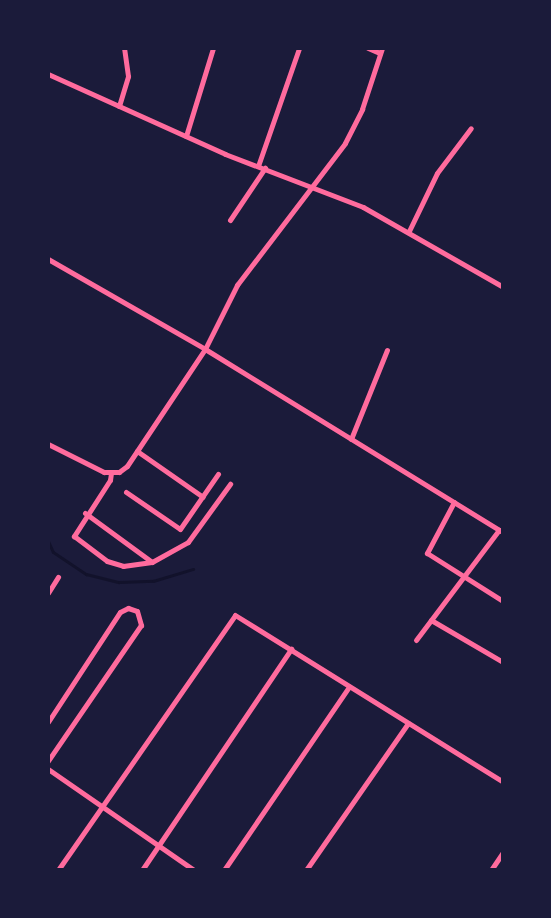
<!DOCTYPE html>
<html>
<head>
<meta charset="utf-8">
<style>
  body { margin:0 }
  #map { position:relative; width:551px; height:918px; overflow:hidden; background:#1b1b3a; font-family:"Source Sans 3",sans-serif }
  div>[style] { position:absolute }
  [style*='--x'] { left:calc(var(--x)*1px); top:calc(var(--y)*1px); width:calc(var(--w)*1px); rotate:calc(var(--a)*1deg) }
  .stream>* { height:3px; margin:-1.5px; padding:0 1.5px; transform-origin:1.5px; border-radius:1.5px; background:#12122b }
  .minor>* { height:5px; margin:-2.5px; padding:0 2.5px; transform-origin:2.5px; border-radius:2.5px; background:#ff6b9d }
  span { translate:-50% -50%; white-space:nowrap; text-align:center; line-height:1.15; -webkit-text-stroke:5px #1b1b3a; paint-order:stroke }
  .frame { position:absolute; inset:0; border:50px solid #1b1b3a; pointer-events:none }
</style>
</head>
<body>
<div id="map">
  <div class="stream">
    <div style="--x:48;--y:541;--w:12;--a:66"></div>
    <div style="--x:53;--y:552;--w:40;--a:34"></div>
    <div style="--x:86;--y:574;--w:34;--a:14"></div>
    <div style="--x:119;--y:582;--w:34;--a:-2"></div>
    <div style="--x:153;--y:581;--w:42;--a:-16.7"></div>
  </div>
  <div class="minor">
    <div style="--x:368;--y:48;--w:13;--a:23"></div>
    <div style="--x:48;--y:74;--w:194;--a:24.3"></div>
    <div style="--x:225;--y:154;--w:148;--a:21"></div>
    <div style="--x:363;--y:207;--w:161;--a:29.7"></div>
    <div style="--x:119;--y:106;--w:31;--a:-73"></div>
    <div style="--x:128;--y:76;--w:28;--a:-98"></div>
    <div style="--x:186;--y:136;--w:92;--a:-72.9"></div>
    <div style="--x:258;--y:166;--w:125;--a:-70.8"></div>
    <div style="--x:230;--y:220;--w:63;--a:-56.1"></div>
    <div style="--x:409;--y:231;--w:64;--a:-64.2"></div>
    <div style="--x:437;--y:173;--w:56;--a:-52.9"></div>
    <div style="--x:48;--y:259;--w:181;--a:29.8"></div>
    <div style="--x:205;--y:349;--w:350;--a:31.6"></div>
    <div style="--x:351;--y:439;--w:96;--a:-68"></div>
    <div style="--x:48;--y:444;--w:63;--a:26.6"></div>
    <div style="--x:104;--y:472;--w:15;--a:0"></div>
    <div style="--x:119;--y:472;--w:10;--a:-37"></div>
    <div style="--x:127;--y:466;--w:141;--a:-56.3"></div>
    <div style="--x:205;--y:349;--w:72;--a:-63.4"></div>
    <div style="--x:237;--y:285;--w:178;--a:-52.7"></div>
    <div style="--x:345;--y:143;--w:38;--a:-63"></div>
    <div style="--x:362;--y:109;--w:64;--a:-71.8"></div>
    <div style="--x:137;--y:451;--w:80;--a:34.9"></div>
    <div style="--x:111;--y:473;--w:7;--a:98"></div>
    <div style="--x:110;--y:480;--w:67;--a:122.7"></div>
    <div style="--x:74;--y:536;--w:41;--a:37.1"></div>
    <div style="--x:107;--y:561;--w:17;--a:17"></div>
    <div style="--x:123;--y:566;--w:29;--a:-8"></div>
    <div style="--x:152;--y:562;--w:41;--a:-29.1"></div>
    <div style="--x:188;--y:542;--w:72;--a:-54.1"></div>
    <div style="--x:126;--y:492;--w:65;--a:34.4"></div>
    <div style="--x:180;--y:529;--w:67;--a:-55.4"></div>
    <div style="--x:454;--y:502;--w:58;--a:117.9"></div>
    <div style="--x:427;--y:553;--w:90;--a:32.3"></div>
    <div style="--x:85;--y:513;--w:83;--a:36.2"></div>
    <div style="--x:48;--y:593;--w:19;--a:-58"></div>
    <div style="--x:431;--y:620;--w:83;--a:30.3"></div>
    <div style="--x:416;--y:640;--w:138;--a:-53"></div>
    <div style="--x:48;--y:722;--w:131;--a:-56.8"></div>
    <div style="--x:120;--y:612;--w:9;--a:-27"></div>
    <div style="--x:128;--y:608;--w:9;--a:18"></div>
    <div style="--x:137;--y:611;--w:15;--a:74"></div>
    <div style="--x:141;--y:625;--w:165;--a:124.4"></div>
    <div style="--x:48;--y:769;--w:178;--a:34.7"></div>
    <div style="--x:58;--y:870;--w:310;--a:-55.2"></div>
    <div style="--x:235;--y:615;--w:316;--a:31.9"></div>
    <div style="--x:142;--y:870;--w:267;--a:-56"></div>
    <div style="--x:224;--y:870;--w:222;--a:-55.7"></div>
    <div style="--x:306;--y:870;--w:179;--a:-55.2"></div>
    <div style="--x:491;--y:870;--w:22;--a:-56"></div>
  </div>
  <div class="frame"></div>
</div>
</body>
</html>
